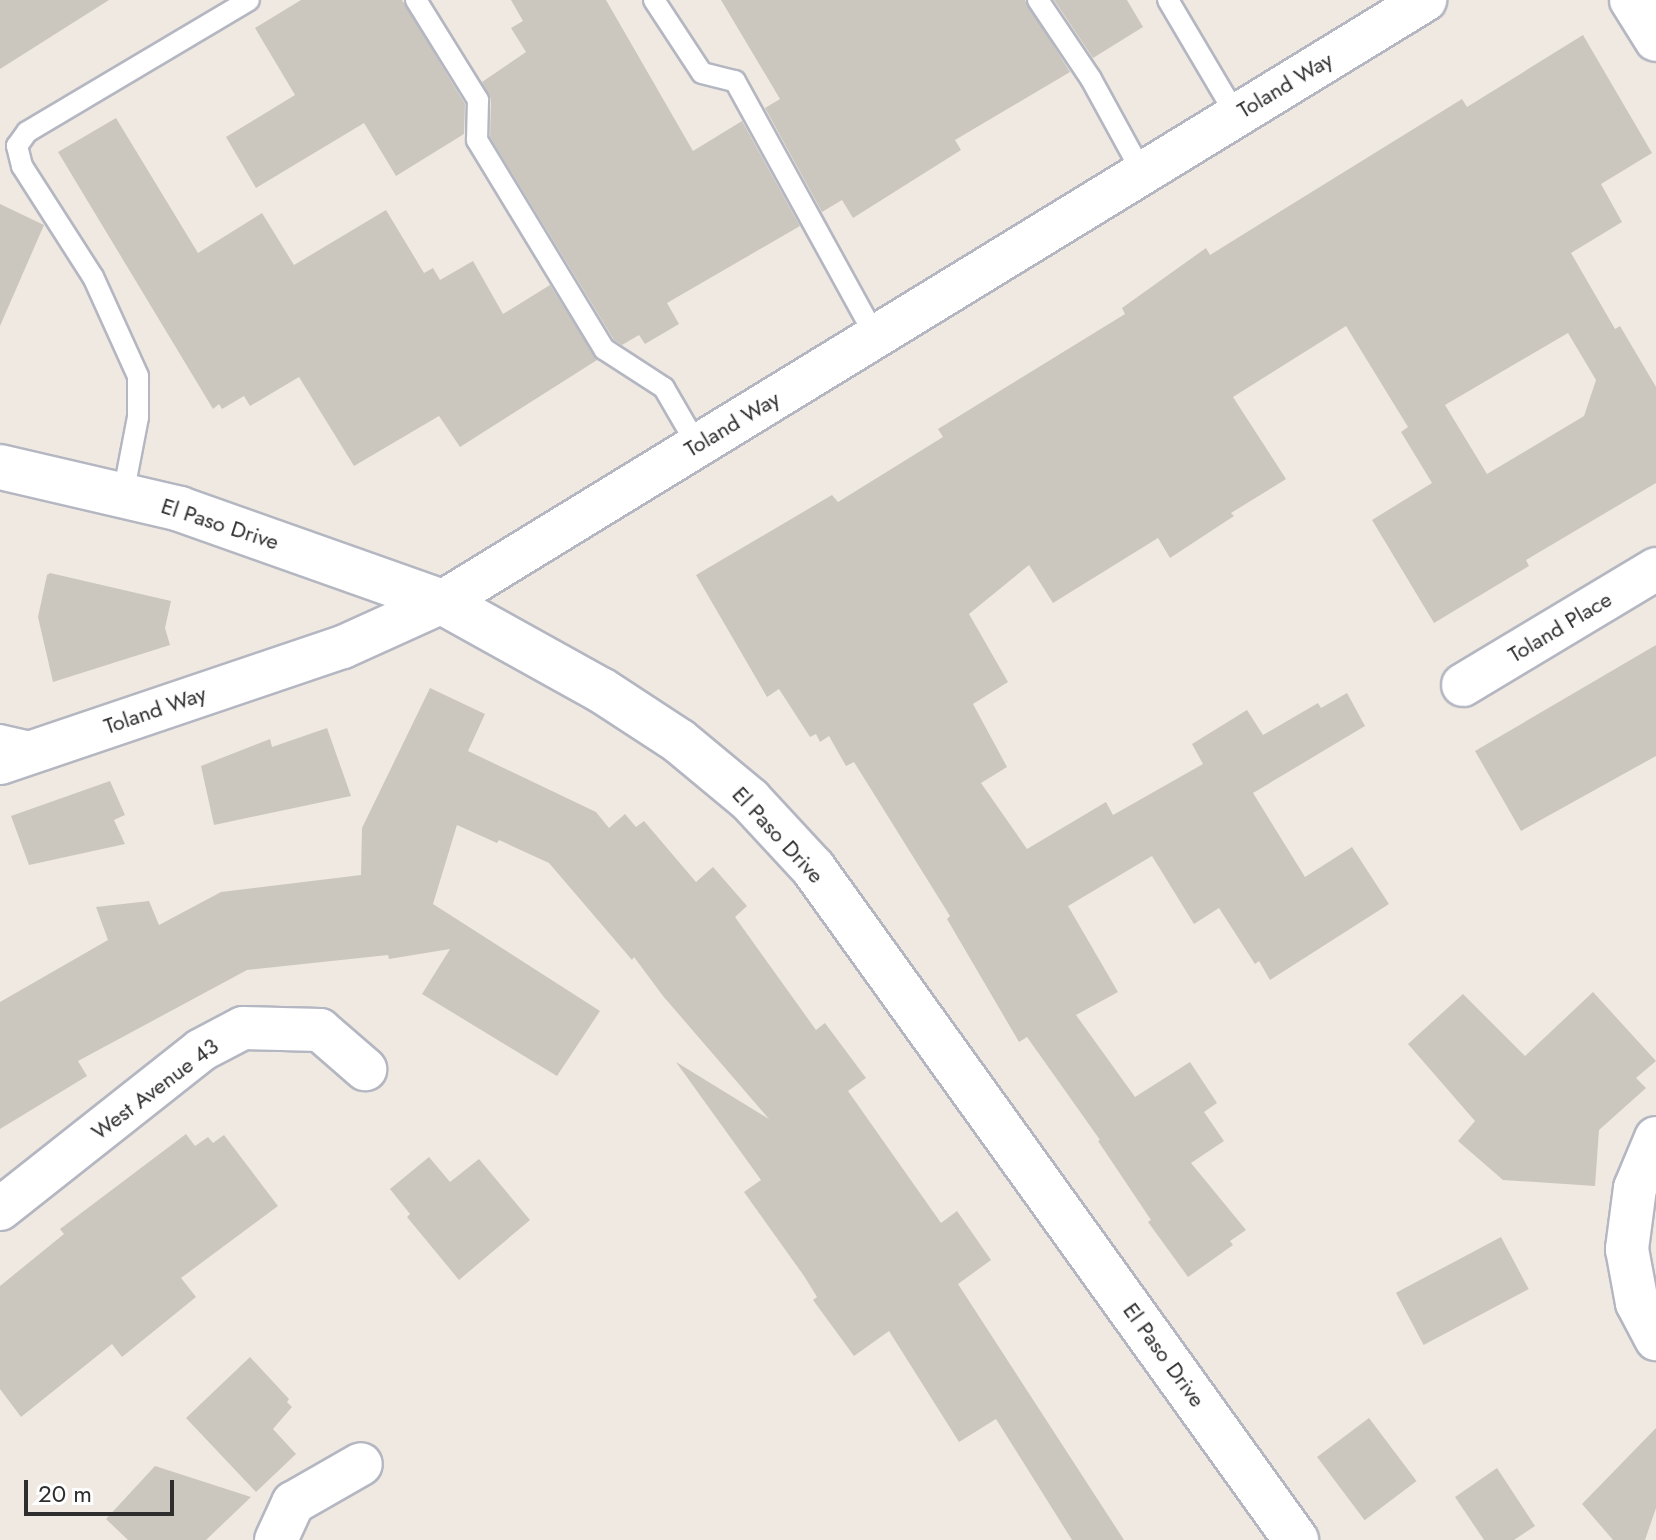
<!DOCTYPE html>
<html>
<head>
<meta charset="utf-8">
<style>
  body { margin:0 }
  #map { position:relative; width:1656px; height:1540px; overflow:hidden; background:#efe9e1; font-family:Jost,sans-serif }
  div>[style] { position:absolute }
  [style*='--x'] { left:calc(var(--x)*1px); top:calc(var(--y)*1px); width:calc(var(--w)*1px); rotate:calc(var(--a)*1deg) }
  .building>* { inset:0; background:#cbc7bf; transform-origin:0 0 }
  .roads { filter:drop-shadow(2px 0 #b4b7c1) drop-shadow(-2px 0 #b4b7c1) drop-shadow(0 2px #b4b7c1) drop-shadow(0 -2px #b4b7c1) }
  .service>* { height:20px; margin:-10px; padding:0 10px; transform-origin:10px; border-radius:10px; background:#fff }
  .minor>* { height:42px; margin:-21px; padding:0 21px; transform-origin:21px; border-radius:21px; background:#fff }
  .tertiary>* { height:44px; margin:-22px; padding:0 22px; transform-origin:22px; border-radius:22px; background:#fff }
  span { translate:-50% -50%; white-space:nowrap; text-align:center; line-height:1.15; -webkit-text-stroke:7px #fff; paint-order:stroke }
  .street-label { font-size:22px; color:#2e2e2e }
  .scale { position:absolute; left:24px; top:1480px; width:150px; height:36px; box-sizing:border-box; border:4px solid #2e2e2e; border-top:0; padding-left:10px; font-size:24px; line-height:28px; white-space:nowrap; color:#2e2e2e; -webkit-text-stroke:6px #fff; paint-order:stroke }
</style>
</head>
<body>
<div id="map">
  <div class="building">
    <div style="clip-path:polygon(0 0,109px 0,0 69px)"></div>
    <div style="clip-path:polygon(301px 0,402px 0,465px 104px,464px 134px,396px 176px,364px 123px,256px 188px,226px 137px,295px 95px,255px 28px)"></div>
    <div style="clip-path:polygon(511px 0,606px 0,693px 151px,742px 121px,800px 226px,667px 303px,679px 324px,645px 344px,639px 335px,622px 345px,614px 340px,490px 137px,491px 99px,482px 82px,526px 52px,511px 28px,523px 21px)"></div>
    <div style="clip-path:polygon(721px 0,1025px 0,1070px 72px,955px 140px,961px 150px,853px 218px,842px 200px,822px 212px,765px 108px,780px 99px)"></div>
    <div style="clip-path:polygon(1054px 0,1127px 0,1143px 27px,1093px 58px)"></div>
    <div style="clip-path:polygon(evenodd,1583px 35px,1652px 153px,1601px 184px,1622px 222px,1571px 253px,1615px 329px,1620px 326px,1656px 387px,1656px 483px,1526px 560px,1529px 566px,1434px 623px,1372px 520px,1432px 483px,1401px 432px,1408px 427px,1346px 326px,1233px 397px,1286px 479px,1231px 513px,1234px 516px,1170px 558px,1158px 538px,1053px 603px,1029px 565px,969px 614px,1008px 682px,973px 704px,1007px 767px,981px 783px,1027px 849px,1106px 802px,1113px 815px,1203px 764px,1192px 744px,1247px 710px,1263px 735px,1318px 703px,1321px 708px,1347px 693px,1365px 726px,1253px 793px,1305px 877px,1352px 847px,1389px 904px,1270px 980px,1259px 961px,1255px 964px,1219px 908px,1194px 924px,1152px 856px,1068px 906px,1118px 992px,1076px 1015px,1135px 1097px,1190px 1062px,1217px 1103px,1204px 1112px,1224px 1141px,1191px 1163px,1246px 1230px,1230px 1241px,1233px 1245px,1188px 1277px,1148px 1222px,1151px 1220px,1098px 1141px,1100px 1140px,1027px 1037px,1019px 1042px,947px 919px,950px 916px,854px 762px,846px 766px,829px 736px,820px 742px,816px 734px,810px 737px,779px 689px,767px 697px,696px 575px,832px 495px,838px 502px,943px 437px,938px 429px,1125px 314px,1122px 308px,1206px 248px,1210px 255px,1462px 99px,1467px 107px,1583px 35px,1568px 333px,1596px 380px,1584px 416px,1487px 474px,1445px 405px,1568px 333px)"></div>
    <div style="clip-path:polygon(116px 118px,198px 253px,262px 213px,294px 265px,386px 210px,424px 273px,433px 268px,440px 280px,473px 261px,503px 314px,550px 285px,597px 360px,460px 447px,439px 416px,354px 466px,299px 377px,250px 406px,244px 396px,222px 409px,219px 404px,213px 409px,58px 152px)"></div>
    <div style="clip-path:polygon(0 204px,44px 225px,0 326px)"></div>
    <div style="clip-path:polygon(50px 573px,171px 601px,165px 628px,170px 645px,53px 682px,38px 617px,47px 575px)"></div>
    <div style="clip-path:polygon(1656px 645px,1656px 756px,1521px 831px,1475px 751px)"></div>
    <div style="clip-path:polygon(430px 688px,485px 714px,468px 751px,596px 812px,609px 828px,625px 814px,636px 827px,644px 821px,696px 882px,713px 867px,747px 906px,735px 917px,816px 1030px,825px 1023px,866px 1078px,848px 1091px,941px 1223px,957px 1211px,991px 1260px,958px 1284px,1124px 1540px,1072px 1540px,996px 1419px,959px 1442px,889px 1331px,854px 1356px,813px 1300px,817px 1297px,804px 1276px,744px 1192px,761px 1180px,676px 1062px,769px 1119px,663px 996px,634px 957px,632px 960px,549px 863px,499px 840px,497px 843px,457px 825px,433px 904px,600px 1011px,557px 1076px,422px 994px,450px 949px,389px 959px,388px 955px,247px 970px,78px 1061px,87px 1076px,0 1129px,0 1002px,108px 940px,96px 907px,149px 901px,159px 925px,221px 892px,361px 875px,362px 828px)"></div>
    <div style="clip-path:polygon(327px 728px,351px 796px,214px 825px,201px 766px,270px 739px,272px 747px)"></div>
    <div style="clip-path:polygon(110px 781px,125px 815px,114px 820px,125px 844px,29px 865px,11px 816px)"></div>
    <div style="clip-path:polygon(1593px 992px,1656px 1061px,1636px 1078px,1646px 1088px,1599px 1130px,1595px 1186px,1503px 1180px,1458px 1141px,1475px 1121px,1408px 1044px,1463px 994px,1525px 1056px)"></div>
    <div style="clip-path:polygon(186px 1134px,195px 1146px,208px 1137px,213px 1143px,224px 1135px,278px 1206px,181px 1278px,196px 1297px,122px 1357px,112px 1344px,21px 1417px,0 1389px,0 1286px,64px 1234px,60px 1229px)"></div>
    <div style="clip-path:polygon(429px 1157px,450px 1182px,479px 1159px,530px 1220px,459px 1280px,407px 1217px,410px 1214px,390px 1189px)"></div>
    <div style="left:1501px;top:1237px;width:59px;height:119px;rotate:62deg"></div>
    <div style="clip-path:polygon(250px 1357px,289px 1399px,287px 1402px,292px 1407px,273px 1429px,296px 1454px,256px 1492px,186px 1418px)"></div>
    <div style="left:1369px;top:1418px;width:79px;height:65px;rotate:53deg"></div>
    <div style="clip-path:polygon(1656px 1428px,1656px 1508px,1645px 1540px,1613px 1540px,1582px 1504px)"></div>
    <div style="clip-path:polygon(155px 1466px,251px 1497px,206px 1540px,128px 1540px,106px 1519px)"></div>
    <div style="clip-path:polygon(1497px 1468px,1535px 1526px,1514px 1540px,1484px 1540px,1455px 1497px)"></div>
  </div>
  <div class="roads">
    <div class="service">
      <div style="--x:416;--y:0;--w:118;--a:58.2"></div>
      <div style="--x:478;--y:100;--w:40;--a:91.4"></div>
      <div style="--x:477;--y:140;--w:245;--a:58.7"></div>
      <div style="--x:604;--y:349;--w:72;--a:33"></div>
      <div style="--x:664;--y:388;--w:66;--a:59.9"></div>
      <div style="--x:654;--y:0;--w:87;--a:56.7"></div>
      <div style="--x:702;--y:73;--w:34;--a:14"></div>
      <div style="--x:735;--y:81;--w:291;--a:61.2"></div>
      <div style="--x:1038;--y:0;--w:95;--a:56.1"></div>
      <div style="--x:1091;--y:79;--w:106;--a:61.3"></div>
      <div style="--x:1168;--y:0;--w:134;--a:59.4"></div>
      <div style="--x:123;--y:495;--w:79;--a:-79.1"></div>
      <div style="--x:138;--y:417;--w:41;--a:-90"></div>
      <div style="--x:138;--y:376;--w:109;--a:-114.4"></div>
      <div style="--x:93;--y:277;--w:132;--a:-122.6"></div>
      <div style="--x:22;--y:166;--w:21;--a:-104"></div>
      <div style="--x:17;--y:146;--w:17;--a:-54"></div>
      <div style="--x:27;--y:132;--w:258;--a:-30.7"></div>
      <div style="--x:0;--y:735;--w:36;--a:13"></div>
    </div>
    <div class="minor">
      <div style="--x:1631;--y:0;--w:47;--a:58"></div>
      <div style="--x:1463;--y:685;--w:225;--a:-31"></div>
      <div style="--x:0;--y:763;--w:362;--a:-18.7"></div>
      <div style="--x:343;--y:647;--w:109;--a:-24.4"></div>
      <div style="--x:442;--y:602;--w:1153;--a:-31.48"></div>
      <div style="--x:1656;--y:1138;--w:54;--a:112.8"></div>
      <div style="--x:1635;--y:1188;--w:62;--a:97.5"></div>
      <div style="--x:1627;--y:1249;--w:55;--a:79.5"></div>
      <div style="--x:1637;--y:1303;--w:41;--a:62.2"></div>
      <div style="--x:0;--y:1209;--w:256;--a:-38.3"></div>
      <div style="--x:201;--y:1050;--w:47;--a:-27.6"></div>
      <div style="--x:243;--y:1028;--w:77;--a:1.5"></div>
      <div style="--x:320;--y:1030;--w:60;--a:40.9"></div>
      <div style="--x:276;--y:1540;--w:41;--a:-65.3"></div>
      <div style="--x:293;--y:1503;--w:78;--a:-29.8"></div>
    </div>
    <div class="tertiary">
      <div style="--x:0;--y:467;--w:185;--a:13.1"></div>
      <div style="--x:180;--y:509;--w:278;--a:19.5"></div>
      <div style="--x:442;--y:602;--w:182;--a:29"></div>
      <div style="--x:601;--y:690;--w:93;--a:33.2"></div>
      <div style="--x:679;--y:741;--w:92;--a:39.7"></div>
      <div style="--x:750;--y:800;--w:93;--a:47.2"></div>
      <div style="--x:813;--y:868;--w:828;--a:54.29"></div>
    </div>
  </div>
  <div class="street-label">
    <span style="left:1285px;top:85px;rotate:-31deg">Toland Way</span>
    <span style="left:732px;top:424px;rotate:-31deg">Toland Way</span>
    <span style="left:220px;top:524px;rotate:18deg">El Paso Drive</span>
    <span style="left:1560px;top:627px;rotate:-31deg">Toland Place</span>
    <span style="left:155px;top:710px;rotate:-19deg">Toland Way</span>
    <span style="left:778px;top:835px;rotate:47deg">El Paso Drive</span>
    <span style="left:155px;top:1089px;rotate:-37deg">West Avenue 43</span>
    <span style="left:1164px;top:1355px;rotate:54deg">El Paso Drive</span>
  </div>
  <div class="scale">20 m</div>
</div>
</body>
</html>
